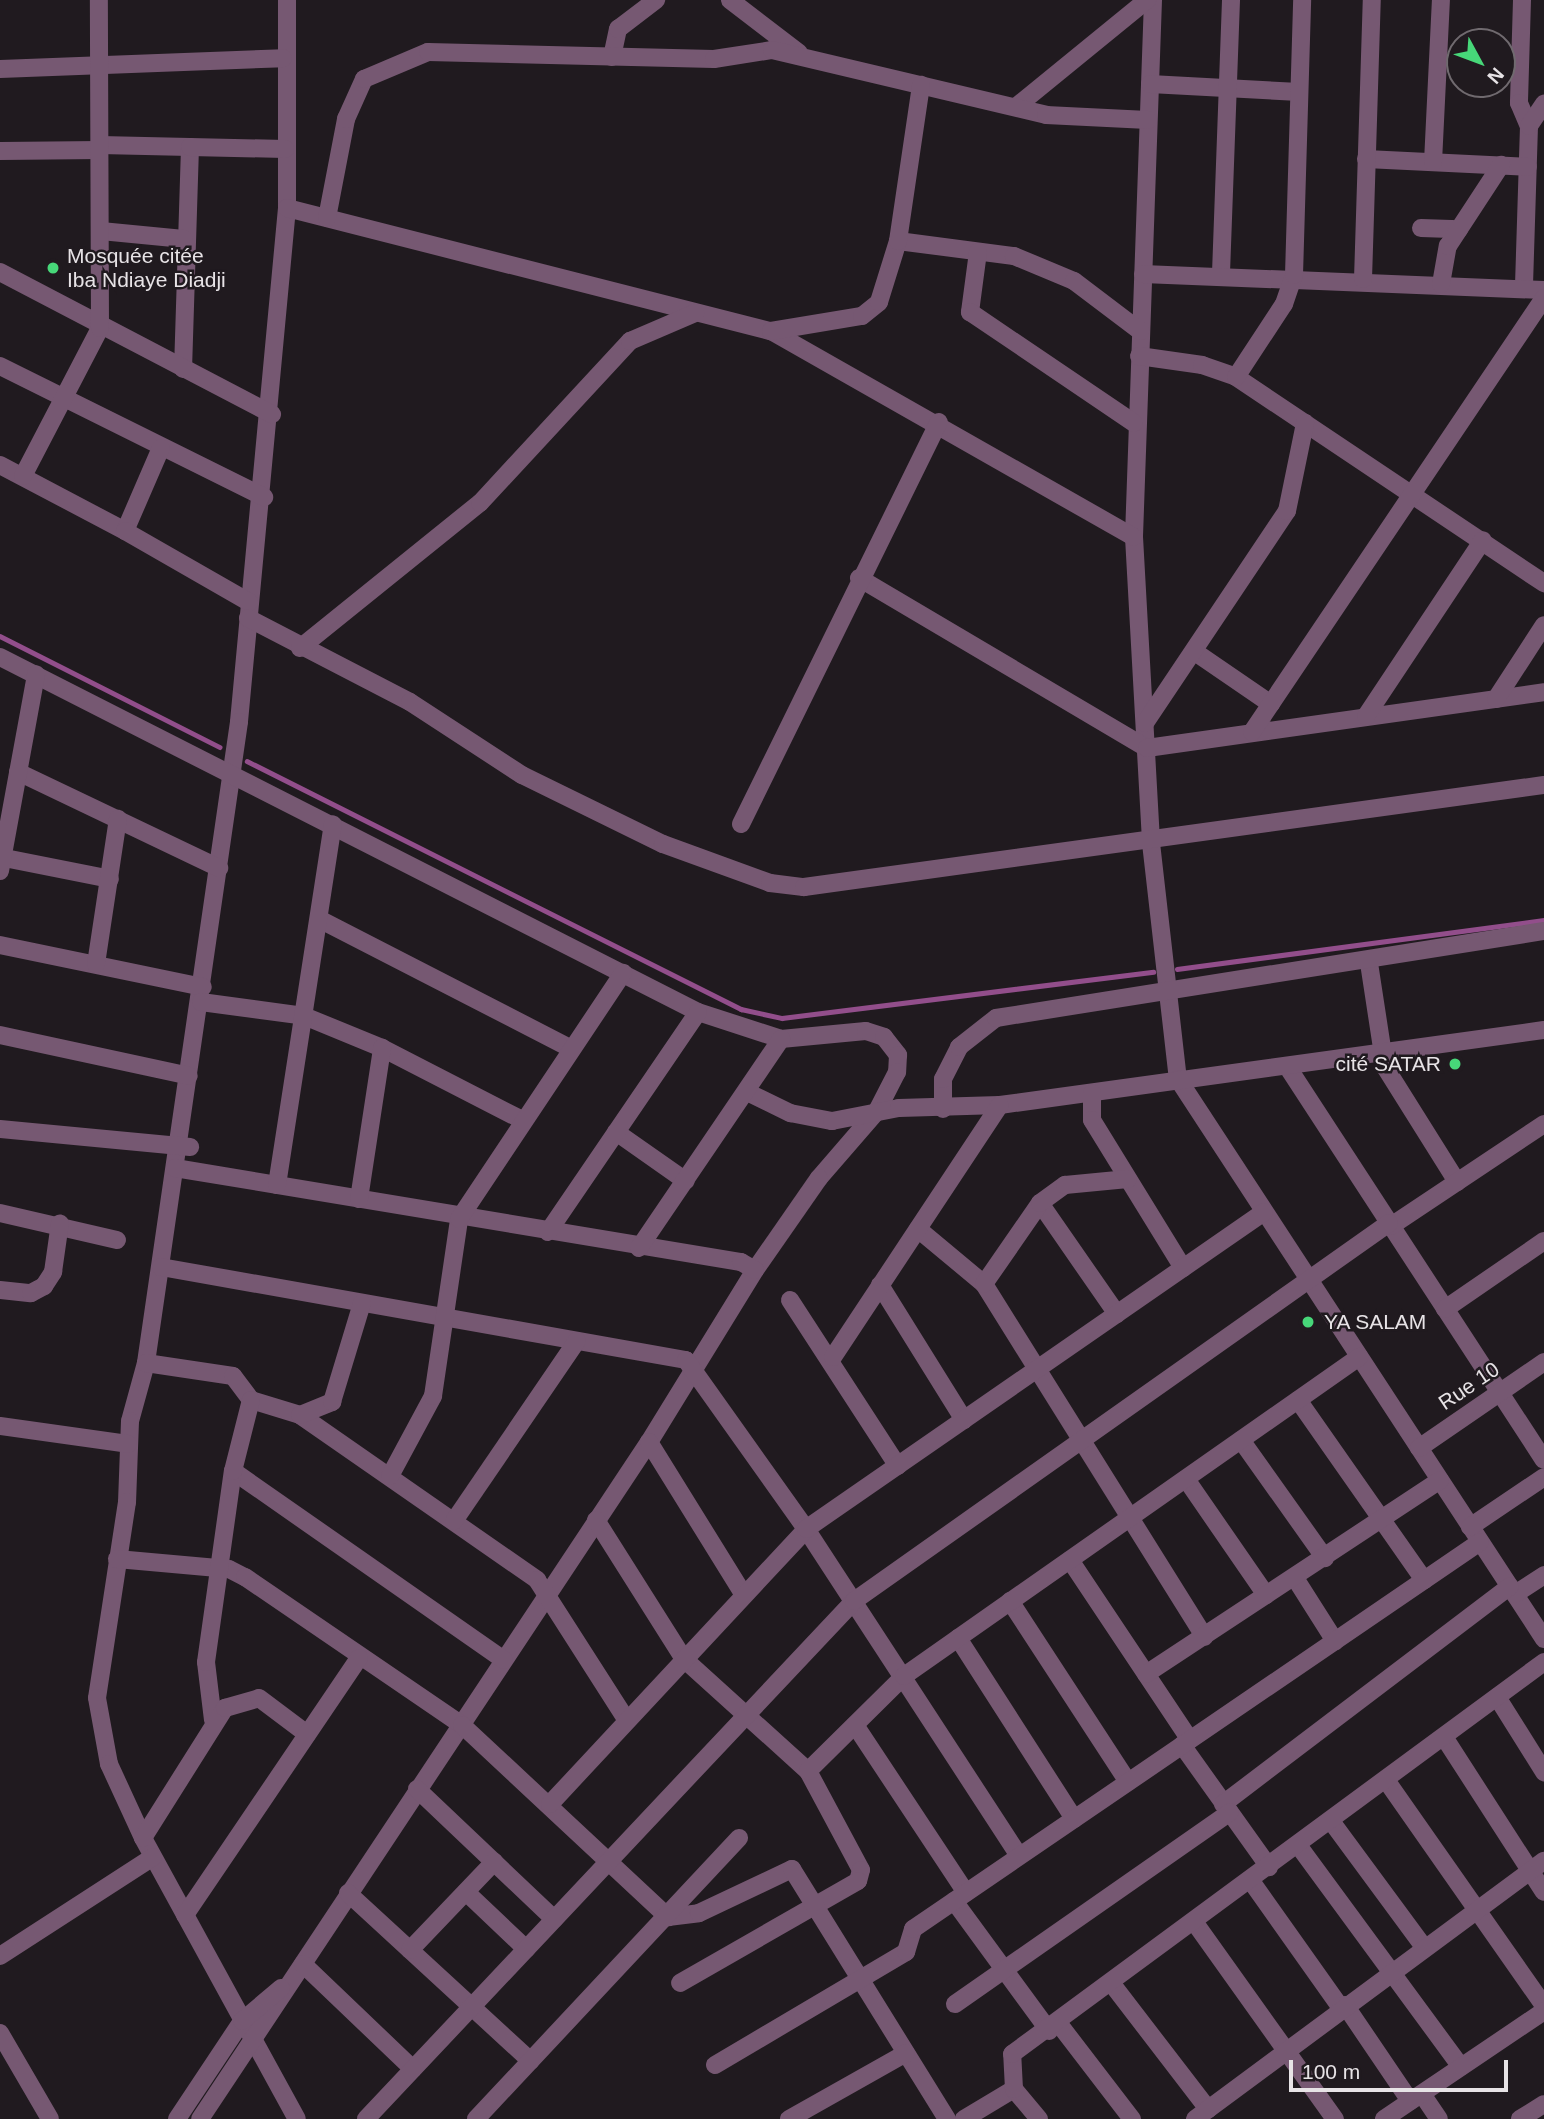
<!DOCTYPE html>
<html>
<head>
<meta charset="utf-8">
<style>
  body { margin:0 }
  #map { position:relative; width:1544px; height:2119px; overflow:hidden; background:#201a1f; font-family:Helvetica,sans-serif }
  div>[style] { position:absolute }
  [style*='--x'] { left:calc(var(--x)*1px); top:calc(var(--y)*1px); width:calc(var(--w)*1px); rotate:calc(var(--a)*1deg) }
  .stream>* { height:4.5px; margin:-2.25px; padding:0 2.25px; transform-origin:2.25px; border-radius:2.25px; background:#924e8b }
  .minor>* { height:18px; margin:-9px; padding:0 9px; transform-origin:9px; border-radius:9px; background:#765872 }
  .dots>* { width:19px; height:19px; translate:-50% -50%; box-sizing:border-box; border:4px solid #201a1f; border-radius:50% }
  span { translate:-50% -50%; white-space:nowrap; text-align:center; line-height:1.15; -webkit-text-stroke:5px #201a1f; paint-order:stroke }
  .poi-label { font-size:21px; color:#e7e3e6 }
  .left { translate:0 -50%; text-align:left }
  .right { translate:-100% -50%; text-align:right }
  .street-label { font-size:21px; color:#e7e3e6 }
  .north { position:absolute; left:1446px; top:28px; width:70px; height:70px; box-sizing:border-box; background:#201a1f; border:2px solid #706a6f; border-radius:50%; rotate:131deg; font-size:19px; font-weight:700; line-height:28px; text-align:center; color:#e7e3e6 }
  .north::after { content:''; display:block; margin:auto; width:24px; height:32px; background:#47d779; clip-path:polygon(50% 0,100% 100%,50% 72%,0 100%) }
  .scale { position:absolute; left:1289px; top:2060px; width:219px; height:32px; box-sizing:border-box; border:4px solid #e7e3e6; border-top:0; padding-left:9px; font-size:21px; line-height:24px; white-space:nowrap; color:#e7e3e6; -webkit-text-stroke:5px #201a1f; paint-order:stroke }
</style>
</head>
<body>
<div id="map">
  <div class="stream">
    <div style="--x:0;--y:636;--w:246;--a:26.8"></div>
    <div style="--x:247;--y:761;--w:553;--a:26.66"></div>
    <div style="--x:741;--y:1009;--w:42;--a:12.4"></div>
    <div style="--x:782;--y:1018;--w:374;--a:-7.1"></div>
    <div style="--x:1177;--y:969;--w:370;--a:-7.6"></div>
  </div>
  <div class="minor">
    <div style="--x:287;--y:0;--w:208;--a:90"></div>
    <div style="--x:287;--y:208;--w:516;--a:95.34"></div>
    <div style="--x:239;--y:722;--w:648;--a:98.26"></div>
    <div style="--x:146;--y:1363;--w:60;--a:105.4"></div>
    <div style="--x:130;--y:1421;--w:81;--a:92.1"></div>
    <div style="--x:127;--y:1502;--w:198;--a:98.7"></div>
    <div style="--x:97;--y:1698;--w:67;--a:79.7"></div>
    <div style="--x:109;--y:1764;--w:81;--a:65.3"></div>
    <div style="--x:143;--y:1838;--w:320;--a:61.3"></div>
    <div style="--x:730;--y:0;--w:87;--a:37.5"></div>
    <div style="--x:1153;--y:0;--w:537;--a:92.03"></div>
    <div style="--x:1134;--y:537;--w:306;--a:86.8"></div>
    <div style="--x:1151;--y:843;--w:238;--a:83.5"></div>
    <div style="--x:1178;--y:1079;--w:669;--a:56.83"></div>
    <div style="--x:1522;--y:0;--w:103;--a:91.7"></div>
    <div style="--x:1519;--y:103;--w:25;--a:67"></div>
    <div style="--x:1529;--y:126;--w:163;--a:91.8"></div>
    <div style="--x:612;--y:57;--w:29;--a:-78"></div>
    <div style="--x:618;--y:29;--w:48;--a:-37.3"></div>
    <div style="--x:0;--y:69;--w:283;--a:-2.2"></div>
    <div style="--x:1150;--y:84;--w:149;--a:3.1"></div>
    <div style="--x:1017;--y:106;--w:168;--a:-39.2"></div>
    <div style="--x:1529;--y:126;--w:27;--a:-56"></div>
    <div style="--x:100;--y:145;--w:90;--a:1.3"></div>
    <div style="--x:190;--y:147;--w:222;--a:91.8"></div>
    <div style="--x:190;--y:147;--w:95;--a:1.2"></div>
    <div style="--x:0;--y:151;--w:100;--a:-0.6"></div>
    <div style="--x:1366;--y:159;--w:162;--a:2.8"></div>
    <div style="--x:1433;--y:162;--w:162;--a:-87.2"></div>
    <div style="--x:287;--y:208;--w:499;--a:14.3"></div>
    <div style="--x:771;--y:331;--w:417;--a:29.6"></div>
    <div style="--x:327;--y:218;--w:101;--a:-79.1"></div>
    <div style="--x:346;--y:119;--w:44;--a:-65.8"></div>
    <div style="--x:364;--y:79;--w:69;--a:-22.9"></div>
    <div style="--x:428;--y:52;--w:286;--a:1.4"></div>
    <div style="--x:714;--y:59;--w:59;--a:-8.8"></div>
    <div style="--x:772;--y:50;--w:282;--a:13.3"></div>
    <div style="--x:1046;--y:115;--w:102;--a:2.8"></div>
    <div style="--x:1421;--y:228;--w:38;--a:2"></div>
    <div style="--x:101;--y:231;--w:83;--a:5.5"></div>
    <div style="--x:898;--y:241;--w:117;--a:7.4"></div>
    <div style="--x:1014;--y:256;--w:65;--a:22.6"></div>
    <div style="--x:1074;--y:281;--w:83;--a:37.1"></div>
    <div style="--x:978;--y:252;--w:61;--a:97.6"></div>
    <div style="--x:970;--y:312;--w:198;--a:34.1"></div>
    <div style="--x:0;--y:272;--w:307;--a:27.6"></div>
    <div style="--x:1221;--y:273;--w:273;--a:-87.9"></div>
    <div style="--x:1143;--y:274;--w:401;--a:2.3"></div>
    <div style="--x:1363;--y:279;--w:279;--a:-88.2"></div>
    <div style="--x:1441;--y:284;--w:39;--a:-80"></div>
    <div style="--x:1448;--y:246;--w:97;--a:-56.8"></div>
    <div style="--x:771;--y:331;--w:92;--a:-9.4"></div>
    <div style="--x:862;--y:316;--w:22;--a:-39"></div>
    <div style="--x:879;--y:302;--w:64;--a:-72.7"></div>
    <div style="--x:898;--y:241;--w:158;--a:-81.6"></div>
    <div style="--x:1139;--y:356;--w:64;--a:8.1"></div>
    <div style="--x:1202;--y:365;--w:36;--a:19"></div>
    <div style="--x:1236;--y:377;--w:371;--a:33.8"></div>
    <div style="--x:0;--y:366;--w:295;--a:26.4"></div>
    <div style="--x:1236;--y:377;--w:87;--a:-56.7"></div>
    <div style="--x:1284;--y:304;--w:31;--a:-71"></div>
    <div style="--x:1294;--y:275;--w:275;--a:-88.3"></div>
    <div style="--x:0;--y:465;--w:141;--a:27.8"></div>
    <div style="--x:125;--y:531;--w:90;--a:-66.6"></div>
    <div style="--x:23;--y:476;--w:167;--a:-62.5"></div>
    <div style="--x:100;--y:328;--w:328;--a:-90.2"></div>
    <div style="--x:125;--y:531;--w:143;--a:29.8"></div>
    <div style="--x:859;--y:578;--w:334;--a:30.6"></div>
    <div style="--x:1147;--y:748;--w:401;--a:-8"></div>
    <div style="--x:248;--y:618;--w:182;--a:27.4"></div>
    <div style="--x:410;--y:702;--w:134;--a:33.1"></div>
    <div style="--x:522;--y:775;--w:157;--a:26.1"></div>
    <div style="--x:663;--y:844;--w:114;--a:20"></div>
    <div style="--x:770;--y:883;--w:34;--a:7"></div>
    <div style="--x:804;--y:887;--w:747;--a:-7.85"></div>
    <div style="--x:300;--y:648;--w:231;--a:-38.9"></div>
    <div style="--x:480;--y:503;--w:221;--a:-47.2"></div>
    <div style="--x:630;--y:341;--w:71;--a:-23.3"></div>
    <div style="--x:1195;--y:652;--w:92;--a:34.4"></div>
    <div style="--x:0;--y:657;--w:783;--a:26.96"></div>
    <div style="--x:698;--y:1012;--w:87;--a:18"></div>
    <div style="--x:781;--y:1039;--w:85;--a:-5.4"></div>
    <div style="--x:866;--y:1031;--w:19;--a:18"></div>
    <div style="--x:884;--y:1037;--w:23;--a:52"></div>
    <div style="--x:898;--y:1055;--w:17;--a:93"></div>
    <div style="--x:897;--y:1072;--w:44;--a:117.1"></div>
    <div style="--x:877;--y:1111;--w:89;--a:130.9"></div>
    <div style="--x:819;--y:1178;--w:112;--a:124.8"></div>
    <div style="--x:755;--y:1270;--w:202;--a:121.6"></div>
    <div style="--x:649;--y:1442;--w:812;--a:123.55"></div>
    <div style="--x:1496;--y:699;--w:88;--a:-57"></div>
    <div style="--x:1366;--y:716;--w:211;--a:-56.4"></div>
    <div style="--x:1145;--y:723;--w:255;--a:-56.2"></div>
    <div style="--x:1287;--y:511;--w:90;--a:-78.4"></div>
    <div style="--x:1252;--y:732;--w:523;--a:-56.07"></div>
    <div style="--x:18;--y:772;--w:223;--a:25.5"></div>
    <div style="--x:741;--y:824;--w:448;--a:-63.8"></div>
    <div style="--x:0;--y:857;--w:112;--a:11.3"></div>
    <div style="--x:0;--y:871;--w:200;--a:-79.6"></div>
    <div style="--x:319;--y:919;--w:282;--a:27.2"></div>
    <div style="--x:0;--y:945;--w:207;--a:11.7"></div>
    <div style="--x:1369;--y:963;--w:105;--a:81.3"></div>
    <div style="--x:1385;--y:1067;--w:136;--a:57.9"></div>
    <div style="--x:96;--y:964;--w:147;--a:-81.4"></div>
    <div style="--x:201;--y:1002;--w:104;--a:7.7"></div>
    <div style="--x:304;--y:1016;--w:84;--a:22.3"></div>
    <div style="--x:382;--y:1048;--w:155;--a:27.2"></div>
    <div style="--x:0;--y:1035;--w:193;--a:12.2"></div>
    <div style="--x:1287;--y:1066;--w:470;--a:56.9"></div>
    <div style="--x:749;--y:1093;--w:46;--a:26"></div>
    <div style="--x:790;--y:1113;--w:43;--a:10.8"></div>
    <div style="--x:832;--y:1121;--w:68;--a:-11"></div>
    <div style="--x:899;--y:1108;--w:101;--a:-1.7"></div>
    <div style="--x:1000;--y:1105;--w:549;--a:-7.85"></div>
    <div style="--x:1092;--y:1093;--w:27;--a:90"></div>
    <div style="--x:1092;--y:1120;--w:174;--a:58.4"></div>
    <div style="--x:943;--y:1109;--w:30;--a:-90"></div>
    <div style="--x:943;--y:1079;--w:36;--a:-63"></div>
    <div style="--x:959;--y:1047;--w:47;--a:-38.1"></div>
    <div style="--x:996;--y:1018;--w:555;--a:-9.02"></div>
    <div style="--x:0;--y:1129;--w:191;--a:5.4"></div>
    <div style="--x:616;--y:1132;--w:85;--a:35"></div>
    <div style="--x:175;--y:1168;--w:574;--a:9.43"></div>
    <div style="--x:741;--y:1262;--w:16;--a:30"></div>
    <div style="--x:277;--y:1185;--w:365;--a:-81.2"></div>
    <div style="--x:359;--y:1199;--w:153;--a:-81.3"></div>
    <div style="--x:1040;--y:1203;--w:135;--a:55.3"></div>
    <div style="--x:0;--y:1213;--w:120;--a:13"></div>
    <div style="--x:1391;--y:1226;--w:184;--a:-33.7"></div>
    <div style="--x:918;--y:1229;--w:86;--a:39.8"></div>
    <div style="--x:984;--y:1284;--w:416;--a:58"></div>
    <div style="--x:548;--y:1232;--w:266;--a:-55.7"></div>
    <div style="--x:639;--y:1248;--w:253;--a:-55.8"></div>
    <div style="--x:161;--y:1267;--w:533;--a:10.05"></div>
    <div style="--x:686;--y:1360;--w:207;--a:54.6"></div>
    <div style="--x:806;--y:1529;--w:390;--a:56.9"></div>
    <div style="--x:984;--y:1284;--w:98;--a:-55.3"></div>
    <div style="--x:1040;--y:1203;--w:31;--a:-36"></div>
    <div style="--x:1065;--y:1185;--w:63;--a:-5.4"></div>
    <div style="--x:880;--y:1285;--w:159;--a:58.1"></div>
    <div style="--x:0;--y:1290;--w:31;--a:6"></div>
    <div style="--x:31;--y:1293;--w:15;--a:-28"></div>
    <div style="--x:44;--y:1286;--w:17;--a:-57"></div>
    <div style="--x:53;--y:1272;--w:49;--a:-81.9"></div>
    <div style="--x:790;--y:1300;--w:198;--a:57"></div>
    <div style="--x:1445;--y:1309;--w:120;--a:-34.5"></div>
    <div style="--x:833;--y:1357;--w:302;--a:-56.5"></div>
    <div style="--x:146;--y:1363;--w:88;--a:8.5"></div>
    <div style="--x:233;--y:1376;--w:30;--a:53"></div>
    <div style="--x:251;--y:1400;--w:51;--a:17"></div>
    <div style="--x:300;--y:1415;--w:289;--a:34.8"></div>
    <div style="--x:537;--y:1580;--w:167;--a:57.4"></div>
    <div style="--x:1298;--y:1400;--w:220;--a:55"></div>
    <div style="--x:300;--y:1415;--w:35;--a:-22"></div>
    <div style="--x:332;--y:1402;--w:103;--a:-73.1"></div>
    <div style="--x:0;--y:1426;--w:129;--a:8"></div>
    <div style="--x:1241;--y:1440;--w:145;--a:54.6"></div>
    <div style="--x:649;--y:1442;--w:180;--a:58.2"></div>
    <div style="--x:1419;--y:1448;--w:152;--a:-34.5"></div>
    <div style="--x:233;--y:1471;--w:330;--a:34.9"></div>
    <div style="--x:390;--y:1476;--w:91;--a:-61.7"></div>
    <div style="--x:433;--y:1396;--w:179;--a:-81.6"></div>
    <div style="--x:459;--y:1219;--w:296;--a:-56.3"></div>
    <div style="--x:1186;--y:1479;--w:141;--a:55.4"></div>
    <div style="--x:596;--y:1520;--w:165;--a:57.7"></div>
    <div style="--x:684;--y:1659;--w:167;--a:42.1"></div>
    <div style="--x:808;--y:1771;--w:112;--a:61.8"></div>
    <div style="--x:861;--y:1870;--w:11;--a:105"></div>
    <div style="--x:858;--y:1881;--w:205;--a:150.2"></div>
    <div style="--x:454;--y:1521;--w:218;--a:-55.7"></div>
    <div style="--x:1470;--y:1527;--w:89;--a:-34"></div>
    <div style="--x:117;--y:1559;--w:112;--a:5.1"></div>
    <div style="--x:229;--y:1569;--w:18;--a:27"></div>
    <div style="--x:245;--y:1577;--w:263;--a:34.3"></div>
    <div style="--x:462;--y:1725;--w:282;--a:43"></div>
    <div style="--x:668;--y:1917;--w:31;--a:-7"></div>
    <div style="--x:699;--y:1913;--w:103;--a:-25.3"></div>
    <div style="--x:792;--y:1869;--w:294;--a:58.2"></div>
    <div style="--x:1070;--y:1560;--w:216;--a:56.3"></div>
    <div style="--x:1295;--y:1578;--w:75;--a:57.6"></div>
    <div style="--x:1515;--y:1594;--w:35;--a:-33"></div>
    <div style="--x:1010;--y:1601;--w:216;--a:56.9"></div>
    <div style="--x:958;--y:1638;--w:215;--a:57.3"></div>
    <div style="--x:1146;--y:1674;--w:352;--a:-33.4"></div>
    <div style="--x:1497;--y:1697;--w:89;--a:57.9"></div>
    <div style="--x:213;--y:1720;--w:58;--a:-96.9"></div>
    <div style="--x:206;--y:1662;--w:193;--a:-82"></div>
    <div style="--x:233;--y:1471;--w:73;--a:-75.8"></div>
    <div style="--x:855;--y:1725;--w:201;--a:56.5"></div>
    <div style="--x:1444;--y:1737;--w:184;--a:57.2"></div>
    <div style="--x:1182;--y:1745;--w:150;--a:54.5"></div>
    <div style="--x:808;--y:1771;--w:135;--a:-44.7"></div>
    <div style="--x:904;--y:1676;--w:556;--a:-35.03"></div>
    <div style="--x:1386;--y:1780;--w:276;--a:55"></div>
    <div style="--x:417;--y:1789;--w:189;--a:43.5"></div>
    <div style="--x:550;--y:1804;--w:376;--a:-47"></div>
    <div style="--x:806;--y:1529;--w:557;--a:-34.69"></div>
    <div style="--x:1223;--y:1804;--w:360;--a:-37.2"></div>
    <div style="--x:1331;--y:1821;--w:155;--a:53.6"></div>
    <div style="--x:143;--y:1838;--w:154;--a:-57.8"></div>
    <div style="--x:225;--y:1708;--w:35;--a:-16"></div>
    <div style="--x:259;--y:1698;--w:60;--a:36.9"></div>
    <div style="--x:1298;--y:1845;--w:275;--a:53.7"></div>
    <div style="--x:1251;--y:1881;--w:156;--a:54.7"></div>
    <div style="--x:466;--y:1892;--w:83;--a:43.5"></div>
    <div style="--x:348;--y:1893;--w:248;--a:42.6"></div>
    <div style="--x:954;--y:1901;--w:161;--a:53.8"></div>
    <div style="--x:185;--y:1915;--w:310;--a:-55.9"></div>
    <div style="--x:1195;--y:1923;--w:241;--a:54.5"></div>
    <div style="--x:410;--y:1950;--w:122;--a:-46.3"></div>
    <div style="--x:0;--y:1956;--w:182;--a:-32.9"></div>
    <div style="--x:303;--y:1964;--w:152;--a:43.7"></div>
    <div style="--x:1112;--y:1984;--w:158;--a:52.5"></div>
    <div style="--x:955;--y:2004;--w:335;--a:-34.9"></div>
    <div style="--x:1345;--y:2005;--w:116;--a:55.9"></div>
    <div style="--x:1059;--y:2024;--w:120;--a:52.5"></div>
    <div style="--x:0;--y:2033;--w:99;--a:59.8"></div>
    <div style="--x:715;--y:2065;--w:222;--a:-30.6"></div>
    <div style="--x:906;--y:1952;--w:24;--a:-73"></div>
    <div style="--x:913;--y:1929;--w:686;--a:-34.32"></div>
    <div style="--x:1422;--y:2094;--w:30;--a:56"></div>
    <div style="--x:177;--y:2119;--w:118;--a:-56.4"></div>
    <div style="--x:242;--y:2021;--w:51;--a:-40.2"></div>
    <div style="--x:366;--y:2119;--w:712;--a:-46.71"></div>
    <div style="--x:854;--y:1601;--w:655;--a:-35.24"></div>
    <div style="--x:476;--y:2119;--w:385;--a:-46.9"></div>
    <div style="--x:789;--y:2119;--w:134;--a:-29.4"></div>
    <div style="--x:964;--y:2119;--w:58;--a:-31"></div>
    <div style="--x:1039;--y:2119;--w:39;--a:-130"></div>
    <div style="--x:1014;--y:2089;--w:35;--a:-93"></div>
    <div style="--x:1012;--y:2054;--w:661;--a:-36.38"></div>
    <div style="--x:1195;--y:2119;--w:434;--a:-36.5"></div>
    <div style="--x:1384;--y:2119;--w:193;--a:-34"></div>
    <div style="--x:1520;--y:2119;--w:28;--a:-32"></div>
  </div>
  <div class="dots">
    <div style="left:53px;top:268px;background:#47d779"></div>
    <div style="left:1455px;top:1064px;background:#47d779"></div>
    <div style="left:1308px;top:1322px;background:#47d779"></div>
  </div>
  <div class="poi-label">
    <span class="left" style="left:67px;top:268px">Mosquée citée<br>Iba Ndiaye Diadji</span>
    <span class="right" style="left:1441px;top:1064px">cité SATAR</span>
    <span class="left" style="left:1324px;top:1322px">YA SALAM</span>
  </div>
  <div class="street-label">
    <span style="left:1469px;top:1386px;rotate:-34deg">Rue 10</span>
  </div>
  <div class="north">N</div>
  <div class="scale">100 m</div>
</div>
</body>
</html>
